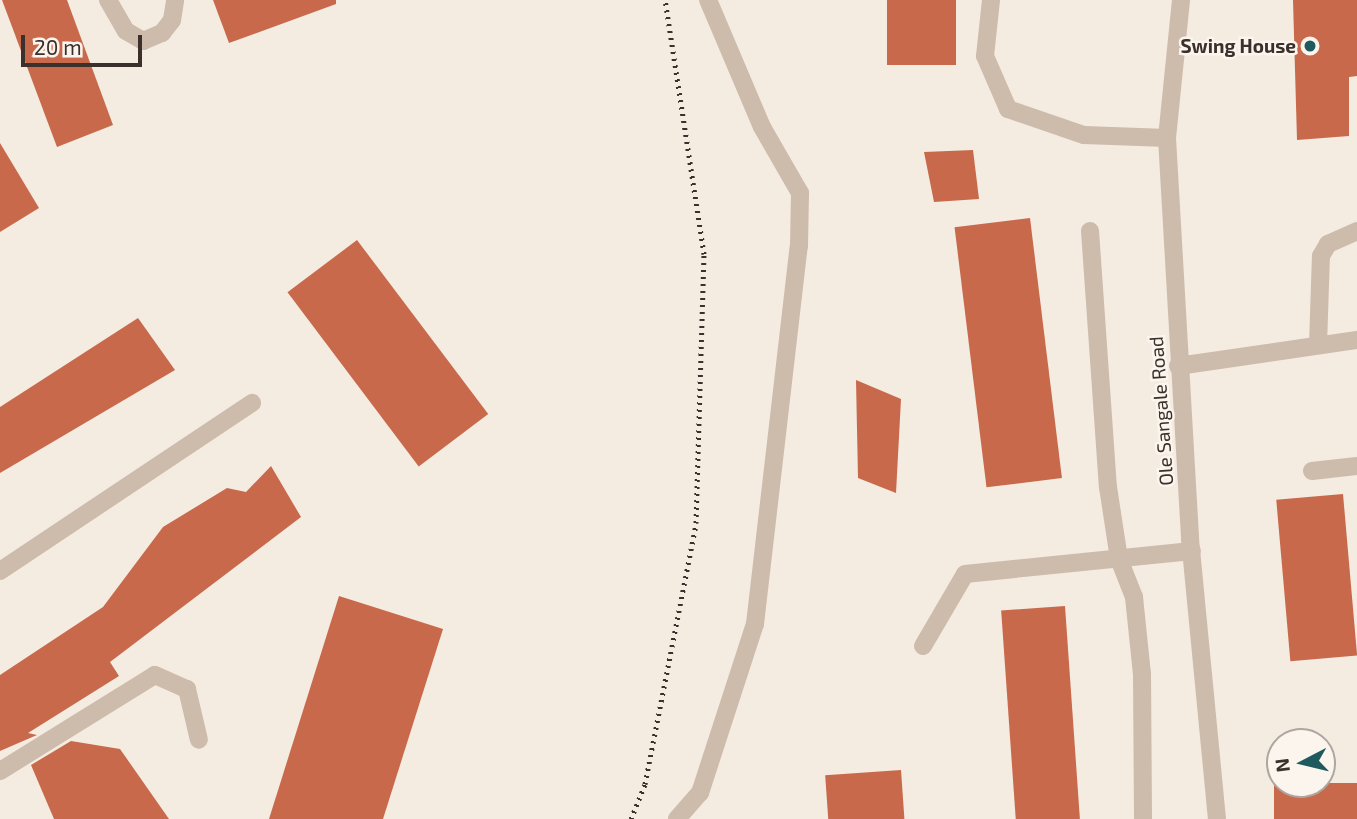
<!DOCTYPE html>
<html>
<head>
<meta charset="utf-8">
<style>
  body { margin:0 }
  #map { position:relative; width:1357px; height:819px; overflow:hidden; background:#f4ebe1; font-family:"Exo 2",sans-serif }
  div>[style] { position:absolute }
  [style*='--x'] { left:calc(var(--x)*1px); top:calc(var(--y)*1px); width:calc(var(--w)*1px); rotate:calc(var(--a)*1deg) }
  .building>* { inset:0; background:#c8694b; transform-origin:0 0 }
  .lane>* { height:18px; margin:-9px; padding:0 9px; transform-origin:9px; border-radius:9px; background:#cdbbac }
  .street>* { height:18px; margin:-9px; padding:0 9px; transform-origin:9px; border-radius:9px; background:#cdbbac }
  .rail>* { height:5px; margin-top:-2.5px; transform-origin:0; background:repeating-linear-gradient(90deg,#3b302b 0 2px,transparent 0 7px) }
  .dots>* { width:19px; height:19px; translate:-50% -50%; box-sizing:border-box; border:4px solid #fbf5ee; border-radius:50% }
  span { translate:-50% -50%; white-space:nowrap; text-align:center; line-height:1.15; -webkit-text-stroke:5px #fbf5ee; paint-order:stroke }
  .poi-label { font-size:19px; color:#3b302b; font-weight:700 }
  .right { translate:-100% -50%; text-align:right }
  .street-label { font-size:19px; color:#3b302b }
  .north { position:absolute; left:1266px; top:728px; width:70px; height:70px; box-sizing:border-box; background:#fbf5ee; border:2px solid #aea6a0; border-radius:50%; rotate:263deg; font-size:19px; font-weight:700; line-height:28px; text-align:center; color:#3b302b }
  .north::after { content:''; display:block; margin:auto; width:24px; height:32px; background:#1f5a5e; clip-path:polygon(50% 0,100% 100%,50% 72%,0 100%) }
  .scale { position:absolute; left:21px; top:35px; width:121px; height:32px; box-sizing:border-box; border:4px solid #3b302b; border-top:0; padding-left:9px; font-size:21px; line-height:24px; white-space:nowrap; color:#3b302b; -webkit-text-stroke:5px #fbf5ee; paint-order:stroke }
</style>
</head>
<body>
<div id="map">
  <div class="building">
    <div style="clip-path:polygon(2px 0,67px 0,113px 125px,57px 147px)"></div>
    <div style="clip-path:polygon(213px 0,336px 0,336px 4px,229px 43px)"></div>
    <div style="left:887px;top:0;width:69px;height:65px"></div>
    <div style="clip-path:polygon(1293px 0,1357px 0,1357px 76px,1349px 77px,1349px 136px,1297px 140px)"></div>
    <div style="clip-path:polygon(0 143px,39px 208px,0 232px)"></div>
    <div style="clip-path:polygon(973px 150px,979px 199px,934px 202px,924px 152px)"></div>
    <div style="left:1030px;top:218px;width:262px;height:76px;rotate:83deg"></div>
    <div style="left:357px;top:240px;width:218px;height:87px;rotate:53deg"></div>
    <div style="clip-path:polygon(138px 318px,175px 370px,0 473px,0 407px)"></div>
    <div style="clip-path:polygon(856px 380px,901px 399px,896px 493px,858px 478px)"></div>
    <div style="clip-path:polygon(271px 466px,301px 517px,110px 662px,119px 676px,28px 733px,37px 735px,0 751px,0 675px,103px 607px,163px 527px,227px 488px,246px 492px)"></div>
    <div style="left:1343px;top:494px;width:162px;height:67px;rotate:85deg"></div>
    <div style="clip-path:polygon(339px 596px,443px 629px,383px 819px,269px 819px)"></div>
    <div style="left:1065px;top:606px;width:214px;height:64px;rotate:86deg"></div>
    <div style="clip-path:polygon(71px 741px,120px 749px,169px 819px,54px 819px,31px 765px)"></div>
    <div style="left:901px;top:770px;width:49px;height:76px;rotate:86deg"></div>
    <div style="left:1357px;top:783px;width:36px;height:83px;rotate:90deg"></div>
  </div>
  <div class="lane">
    <div style="--x:108;--y:0;--w:36;--a:60"></div>
    <div style="--x:126;--y:31;--w:20;--a:30"></div>
    <div style="--x:143;--y:41;--w:21;--a:-23"></div>
    <div style="--x:162;--y:33;--w:16;--a:-52"></div>
    <div style="--x:172;--y:20;--w:20;--a:-81"></div>
    <div style="--x:991;--y:0;--w:56;--a:96.1"></div>
    <div style="--x:985;--y:56;--w:58;--a:66.5"></div>
    <div style="--x:1008;--y:109;--w:80;--a:18.9"></div>
    <div style="--x:1084;--y:135;--w:83;--a:2.1"></div>
    <div style="--x:1090;--y:231;--w:257;--a:86"></div>
    <div style="--x:1108;--y:487;--w:73;--a:81.3"></div>
    <div style="--x:1119;--y:559;--w:41;--a:68.5"></div>
    <div style="--x:1134;--y:597;--w:77;--a:84.1"></div>
    <div style="--x:1142;--y:674;--w:145;--a:89.6"></div>
    <div style="--x:1318;--y:345;--w:89;--a:-88.1"></div>
    <div style="--x:1321;--y:256;--w:14;--a:-60"></div>
    <div style="--x:1328;--y:244;--w:32;--a:-24"></div>
    <div style="--x:1178;--y:366;--w:181;--a:-8.3"></div>
    <div style="--x:1312;--y:471;--w:45;--a:-6.3"></div>
    <div style="--x:0;--y:571;--w:303;--a:-33.7"></div>
    <div style="--x:923;--y:646;--w:83;--a:-59.7"></div>
    <div style="--x:965;--y:574;--w:228;--a:-5.8"></div>
    <div style="--x:677;--y:819;--w:35;--a:-49"></div>
    <div style="--x:700;--y:793;--w:178;--a:-72"></div>
    <div style="--x:755;--y:624;--w:381;--a:-83.4"></div>
    <div style="--x:799;--y:246;--w:53;--a:-88.9"></div>
    <div style="--x:800;--y:193;--w:76;--a:-119.9"></div>
    <div style="--x:762;--y:127;--w:138;--a:-113"></div>
  </div>
  <div class="street">
    <div style="--x:1181;--y:0;--w:139;--a:95.8"></div>
    <div style="--x:1167;--y:138;--w:402;--a:86.7"></div>
    <div style="--x:1190;--y:539;--w:281;--a:84.5"></div>
    <div style="--x:0;--y:771;--w:182;--a:-31.8"></div>
    <div style="--x:155;--y:675;--w:35;--a:24"></div>
    <div style="--x:187;--y:689;--w:52;--a:76.8"></div>
  </div>
  <div class="rail">
    <div style="--x:631;--y:819;--w:38;--a:-68"></div>
    <div style="--x:645;--y:784;--w:266;--a:-78.9"></div>
    <div style="--x:696;--y:523;--w:269;--a:-88.3"></div>
    <div style="--x:704;--y:254;--w:257;--a:-98.7"></div>
  </div>
  <div class="dots">
    <div style="left:1310px;top:46px;background:#1f5a5e"></div>
  </div>
  <div class="poi-label">
    <span class="right" style="left:1296px;top:46px">Swing House</span>
  </div>
  <div class="street-label">
    <span style="left:1161px;top:411px;rotate:-94deg">Ole Sangale Road</span>
  </div>
  <div class="north">N</div>
  <div class="scale">20 m</div>
</div>
</body>
</html>
